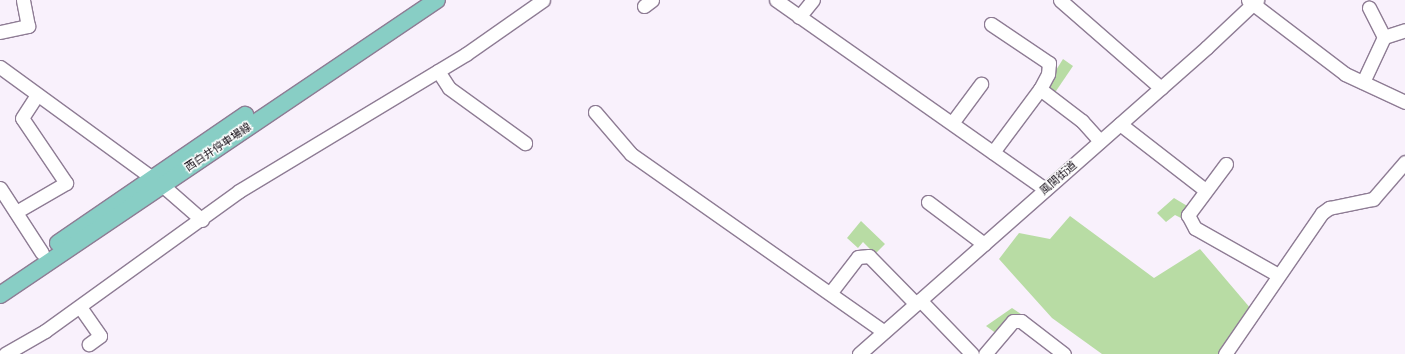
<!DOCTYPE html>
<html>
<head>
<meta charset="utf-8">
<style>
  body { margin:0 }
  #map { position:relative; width:1405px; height:354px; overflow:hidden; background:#f9f1fc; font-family:Ubuntu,"Noto Sans JP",sans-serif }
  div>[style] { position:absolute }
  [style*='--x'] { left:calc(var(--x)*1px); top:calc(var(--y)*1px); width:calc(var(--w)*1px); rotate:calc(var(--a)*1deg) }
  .green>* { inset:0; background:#b8dca4 }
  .roads { filter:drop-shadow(1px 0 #8e7c94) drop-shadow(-1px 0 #8e7c94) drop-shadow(0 1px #8e7c94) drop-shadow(0 -1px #8e7c94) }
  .minor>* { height:13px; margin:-6.5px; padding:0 6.5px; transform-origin:6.5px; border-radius:6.5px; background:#fff }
  .major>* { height:16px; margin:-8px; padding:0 8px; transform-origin:8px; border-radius:8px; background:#88cec5 }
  span { translate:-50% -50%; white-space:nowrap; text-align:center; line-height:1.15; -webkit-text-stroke:3px #fff; paint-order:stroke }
  .street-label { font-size:11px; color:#120b14 }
</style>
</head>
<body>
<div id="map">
  <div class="green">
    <div style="clip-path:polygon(1063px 59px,1073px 66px,1054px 94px,1049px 91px,1048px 83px)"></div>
    <div style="clip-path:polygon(1174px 198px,1189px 207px,1181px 218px,1175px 215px,1166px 222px,1157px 213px)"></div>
    <div style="clip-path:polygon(1070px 216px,1154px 278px,1200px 249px,1257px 316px,1228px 354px,1102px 354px,1052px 318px,999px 259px,1019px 233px,1050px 239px)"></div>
    <div style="clip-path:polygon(861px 221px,885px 244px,875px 254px,863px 242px,858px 248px,847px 238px)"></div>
    <div style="clip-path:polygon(1012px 308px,1021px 314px,1011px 317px,997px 334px,986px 326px)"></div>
  </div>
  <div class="roads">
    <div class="minor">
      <div style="--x:776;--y:0;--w:329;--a:35.1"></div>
      <div style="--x:1060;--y:0;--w:134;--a:41.1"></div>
      <div style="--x:1248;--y:0;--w:122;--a:37.3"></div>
      <div style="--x:1345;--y:74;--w:66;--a:25"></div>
      <div style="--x:644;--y:6;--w:10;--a:-37"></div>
      <div style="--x:799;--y:17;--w:22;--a:-51"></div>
      <div style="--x:991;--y:24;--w:70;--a:33.9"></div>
      <div style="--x:1049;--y:63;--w:11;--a:95"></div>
      <div style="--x:1048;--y:74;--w:17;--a:118"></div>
      <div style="--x:1040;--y:89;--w:79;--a:126.7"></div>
      <div style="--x:0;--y:32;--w:29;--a:-12"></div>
      <div style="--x:28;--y:26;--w:26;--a:-101"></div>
      <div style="--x:1384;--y:37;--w:22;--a:-18"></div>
      <div style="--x:0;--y:67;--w:200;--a:36.1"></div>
      <div style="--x:162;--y:185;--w:53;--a:41.2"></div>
      <div style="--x:438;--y:71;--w:20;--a:57"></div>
      <div style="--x:449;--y:88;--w:94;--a:35.9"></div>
      <div style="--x:1363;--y:82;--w:50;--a:-65"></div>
      <div style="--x:1384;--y:37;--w:33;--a:-117"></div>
      <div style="--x:1040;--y:89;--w:53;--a:37.3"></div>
      <div style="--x:1082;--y:121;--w:27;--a:48"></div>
      <div style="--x:595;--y:112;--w:55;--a:49.4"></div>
      <div style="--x:631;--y:154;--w:309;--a:35.1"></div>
      <div style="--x:952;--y:123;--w:49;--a:-53.4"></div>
      <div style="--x:1120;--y:124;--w:108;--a:37.8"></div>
      <div style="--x:1226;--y:164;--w:64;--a:126.7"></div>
      <div style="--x:1188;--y:215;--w:15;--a:62"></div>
      <div style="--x:1195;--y:228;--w:95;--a:29.5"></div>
      <div style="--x:0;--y:188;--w:77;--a:57.1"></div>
      <div style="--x:928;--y:202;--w:70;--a:36.9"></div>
      <div style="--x:16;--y:212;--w:58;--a:-30.1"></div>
      <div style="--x:66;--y:183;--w:78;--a:-124.1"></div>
      <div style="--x:22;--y:118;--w:27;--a:-57"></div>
      <div style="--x:831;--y:292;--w:44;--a:-52.4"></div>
      <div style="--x:858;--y:257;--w:11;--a:-5"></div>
      <div style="--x:869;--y:256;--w:67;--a:45.6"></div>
      <div style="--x:920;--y:300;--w:75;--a:46.1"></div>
      <div style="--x:80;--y:307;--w:35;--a:55"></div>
      <div style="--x:100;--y:336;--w:14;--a:144"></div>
      <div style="--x:5;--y:354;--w:46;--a:-29.9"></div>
      <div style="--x:45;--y:331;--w:239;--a:-35.8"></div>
      <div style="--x:239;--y:191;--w:265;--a:-31.1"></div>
      <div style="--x:466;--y:54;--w:94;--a:-35"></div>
      <div style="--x:859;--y:354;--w:464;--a:-41.4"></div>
      <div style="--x:1207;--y:47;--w:69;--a:-43.2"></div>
      <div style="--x:985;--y:354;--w:43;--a:-49.7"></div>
      <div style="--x:1013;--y:321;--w:8;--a:0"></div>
      <div style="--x:1021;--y:321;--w:54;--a:37.5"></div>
      <div style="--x:1225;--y:354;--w:171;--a:-55.5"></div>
      <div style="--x:1322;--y:213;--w:9;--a:-36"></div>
      <div style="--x:1329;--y:208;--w:45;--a:-11.6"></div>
      <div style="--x:1373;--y:199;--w:49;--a:-49.1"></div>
    </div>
    <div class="major">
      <div style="--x:58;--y:243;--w:227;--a:-34.4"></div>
      <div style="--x:0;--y:295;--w:527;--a:-34.02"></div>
    </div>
  </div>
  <div class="street-label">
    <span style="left:218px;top:147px;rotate:-34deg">西白井停車場線</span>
    <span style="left:1058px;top:178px;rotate:-41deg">風間街道</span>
  </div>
</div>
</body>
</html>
